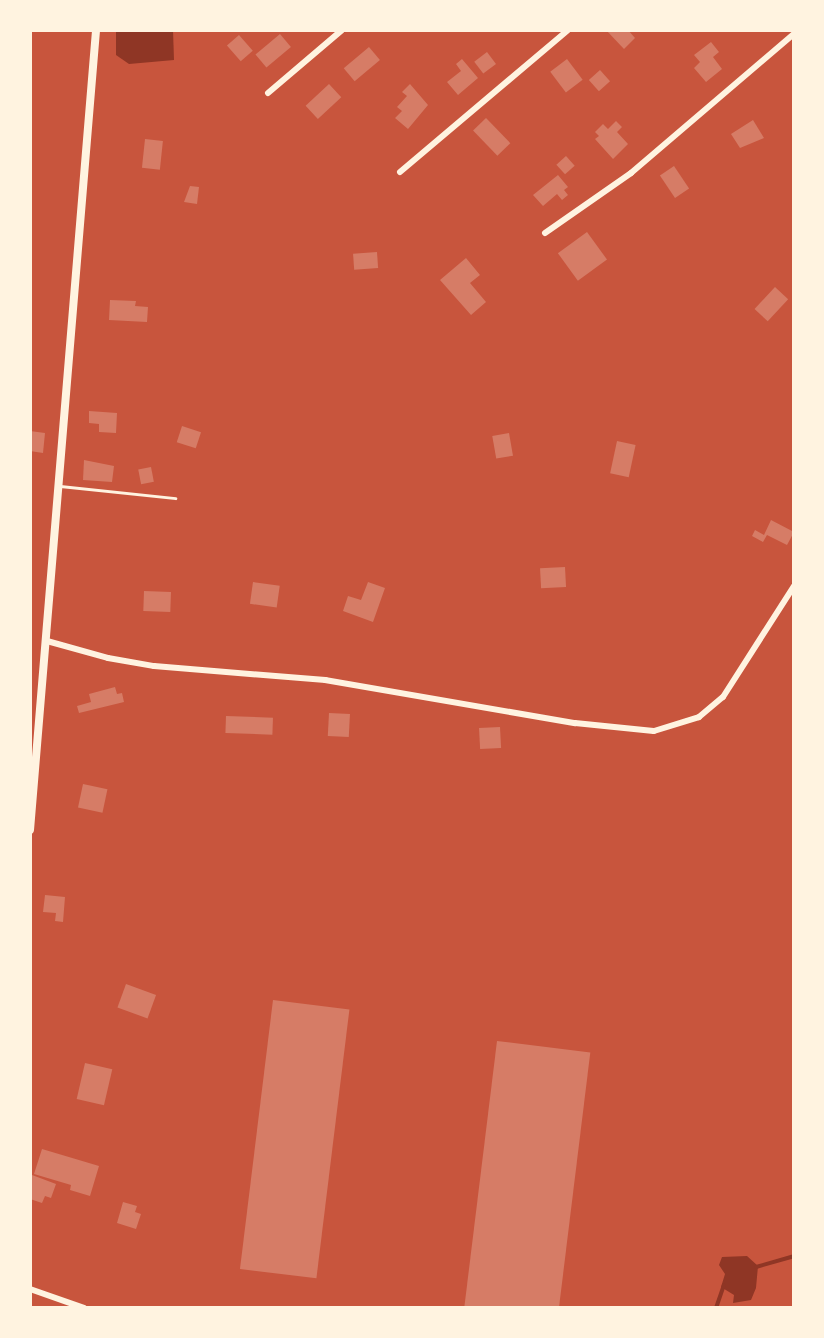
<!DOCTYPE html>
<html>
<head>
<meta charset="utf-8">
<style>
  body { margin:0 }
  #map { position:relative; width:824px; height:1338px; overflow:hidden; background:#c8553d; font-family:Cabin,sans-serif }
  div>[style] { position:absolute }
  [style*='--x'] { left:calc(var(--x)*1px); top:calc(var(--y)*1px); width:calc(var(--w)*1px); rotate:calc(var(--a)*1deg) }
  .water>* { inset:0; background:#8f3625 }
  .stream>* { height:4px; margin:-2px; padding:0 2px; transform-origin:2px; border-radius:2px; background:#8f3625 }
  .building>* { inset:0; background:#d67c66; transform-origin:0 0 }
  .service>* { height:3px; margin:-1.5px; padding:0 1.5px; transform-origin:1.5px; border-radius:1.5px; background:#fff3e0 }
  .minor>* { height:6px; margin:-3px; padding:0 3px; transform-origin:3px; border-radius:3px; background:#fff3e0 }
  .tertiary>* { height:8px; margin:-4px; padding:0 4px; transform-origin:4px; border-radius:4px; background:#fff3e0 }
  span { translate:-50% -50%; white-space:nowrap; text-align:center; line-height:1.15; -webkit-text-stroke:8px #fff3e0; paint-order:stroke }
  .frame { position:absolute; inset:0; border:32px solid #fff3e0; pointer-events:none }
</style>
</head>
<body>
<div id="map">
  <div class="water">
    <div style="clip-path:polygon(173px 30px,174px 60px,129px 64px,116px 55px,116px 30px)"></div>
    <div style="clip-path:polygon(747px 1256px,758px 1266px,756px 1288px,751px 1300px,733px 1303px,734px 1295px,721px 1287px,725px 1274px,719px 1265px,722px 1257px)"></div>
  </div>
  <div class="stream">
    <div style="--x:756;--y:1267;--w:40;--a:-16"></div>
    <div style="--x:716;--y:1308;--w:24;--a:-71"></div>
  </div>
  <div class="building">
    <div style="clip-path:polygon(606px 30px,628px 30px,635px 38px,624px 49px)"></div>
    <div style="left:280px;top:34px;width:17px;height:32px;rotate:50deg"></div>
    <div style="left:239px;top:35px;width:21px;height:16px;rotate:49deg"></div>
    <div style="clip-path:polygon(711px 42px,719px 52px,713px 57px,722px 69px,706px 82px,694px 68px,700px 62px,694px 55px)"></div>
    <div style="left:369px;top:47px;width:17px;height:33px;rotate:50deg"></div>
    <div style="left:487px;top:52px;width:15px;height:16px;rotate:53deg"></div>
    <div style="clip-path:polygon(462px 59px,478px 78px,458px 95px,447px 82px,461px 71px,456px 64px)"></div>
    <div style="left:567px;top:59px;width:26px;height:21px;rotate:53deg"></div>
    <div style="left:600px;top:70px;width:15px;height:15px;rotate:48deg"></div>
    <div style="left:329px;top:84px;width:18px;height:32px;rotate:47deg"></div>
    <div style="clip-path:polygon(410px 84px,428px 105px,408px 129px,395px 118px,402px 111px,397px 107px,407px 96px,402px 92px)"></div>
    <div style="left:486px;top:118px;width:35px;height:18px;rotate:46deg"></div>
    <div style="clip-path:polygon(753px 120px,764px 138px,740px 148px,731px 134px)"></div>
    <div style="clip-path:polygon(616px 121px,622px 127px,617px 132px,628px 144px,613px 159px,595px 139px,599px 136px,595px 132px,603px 124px,608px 129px)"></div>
    <div style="left:145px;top:139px;width:18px;height:29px;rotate:6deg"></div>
    <div style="left:566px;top:156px;width:13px;height:13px;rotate:48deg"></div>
    <div style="left:674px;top:166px;width:27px;height:17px;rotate:56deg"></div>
    <div style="clip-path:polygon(558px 175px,568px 187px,564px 190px,568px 195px,562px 200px,557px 194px,543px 206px,533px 195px)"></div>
    <div style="clip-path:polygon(190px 186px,199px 187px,197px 204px,184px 202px)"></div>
    <div style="left:587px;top:232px;width:34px;height:36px;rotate:54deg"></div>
    <div style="left:377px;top:252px;width:16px;height:24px;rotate:86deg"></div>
    <div style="clip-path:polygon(466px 258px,480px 275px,470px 283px,486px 302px,471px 315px,440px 280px)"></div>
    <div style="left:775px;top:287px;width:18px;height:30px;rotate:43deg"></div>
    <div style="clip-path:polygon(110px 300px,136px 301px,135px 306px,148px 307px,147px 322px,109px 320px)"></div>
    <div style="clip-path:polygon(89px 411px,117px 413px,116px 433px,99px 432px,99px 424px,89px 423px)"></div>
    <div style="left:182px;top:426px;width:20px;height:17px;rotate:18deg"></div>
    <div style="clip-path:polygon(30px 431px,45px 433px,43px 453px,30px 451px)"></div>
    <div style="left:509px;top:433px;width:23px;height:17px;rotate:80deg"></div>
    <div style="left:617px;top:441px;width:19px;height:33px;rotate:12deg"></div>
    <div style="clip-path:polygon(84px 460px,114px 466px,112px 482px,83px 480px)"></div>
    <div style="left:151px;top:467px;width:15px;height:13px;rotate:79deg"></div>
    <div style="clip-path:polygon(771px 520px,794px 532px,787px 545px,767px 535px,763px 542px,752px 536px,755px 530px,764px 535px)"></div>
    <div style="left:565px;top:567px;width:20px;height:25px;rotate:87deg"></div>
    <div style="left:253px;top:582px;width:27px;height:22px;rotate:8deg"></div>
    <div style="clip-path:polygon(368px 582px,385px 588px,373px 622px,343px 611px,348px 596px,361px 600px)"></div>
    <div style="left:144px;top:591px;width:27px;height:20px;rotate:2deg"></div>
    <div style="clip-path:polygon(115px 687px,117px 694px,122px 693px,124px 702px,79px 713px,77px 706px,91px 702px,89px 694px)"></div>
    <div style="left:329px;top:713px;width:21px;height:23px;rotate:3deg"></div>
    <div style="left:226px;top:716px;width:47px;height:17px;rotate:2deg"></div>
    <div style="left:500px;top:727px;width:21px;height:21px;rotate:87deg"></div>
    <div style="left:83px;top:784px;width:25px;height:24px;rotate:12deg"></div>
    <div style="clip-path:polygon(45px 895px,65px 897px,63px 922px,55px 921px,56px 913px,43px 912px)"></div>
    <div style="left:126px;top:984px;width:32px;height:25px;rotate:20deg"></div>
    <div style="left:273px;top:1000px;width:77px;height:271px;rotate:7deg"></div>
    <div style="left:497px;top:1041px;width:94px;height:269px;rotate:7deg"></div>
    <div style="left:85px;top:1063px;width:28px;height:37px;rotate:13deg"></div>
    <div style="clip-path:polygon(42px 1149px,99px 1166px,90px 1196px,70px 1190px,71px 1185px,34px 1174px)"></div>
    <div style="clip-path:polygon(32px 1175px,56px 1184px,51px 1198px,45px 1196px,42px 1203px,30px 1199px)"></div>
    <div style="clip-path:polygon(123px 1202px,137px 1206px,135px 1212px,141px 1214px,136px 1229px,117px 1223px)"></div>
  </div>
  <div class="service">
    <div style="--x:60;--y:486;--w:116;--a:6"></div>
  </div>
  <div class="minor">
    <div style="--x:268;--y:93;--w:97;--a:-40.4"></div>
    <div style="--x:400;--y:172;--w:220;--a:-40.2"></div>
    <div style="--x:545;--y:233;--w:105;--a:-34.9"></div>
    <div style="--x:631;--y:173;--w:214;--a:-40.5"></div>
    <div style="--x:47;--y:641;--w:63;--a:15.6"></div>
    <div style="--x:108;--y:658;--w:47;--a:9.9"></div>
    <div style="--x:154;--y:666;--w:172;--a:4.7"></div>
    <div style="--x:325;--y:680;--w:254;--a:9.8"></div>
    <div style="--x:575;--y:723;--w:79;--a:5.8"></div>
    <div style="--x:654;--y:731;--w:47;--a:-17.3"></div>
    <div style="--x:699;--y:717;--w:31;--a:-40"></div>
    <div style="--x:723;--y:697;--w:132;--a:-57.4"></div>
    <div style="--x:30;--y:1289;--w:57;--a:19.4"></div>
  </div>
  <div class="tertiary">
    <div style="--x:30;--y:830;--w:803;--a:-85.28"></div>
  </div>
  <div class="frame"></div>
</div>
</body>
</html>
